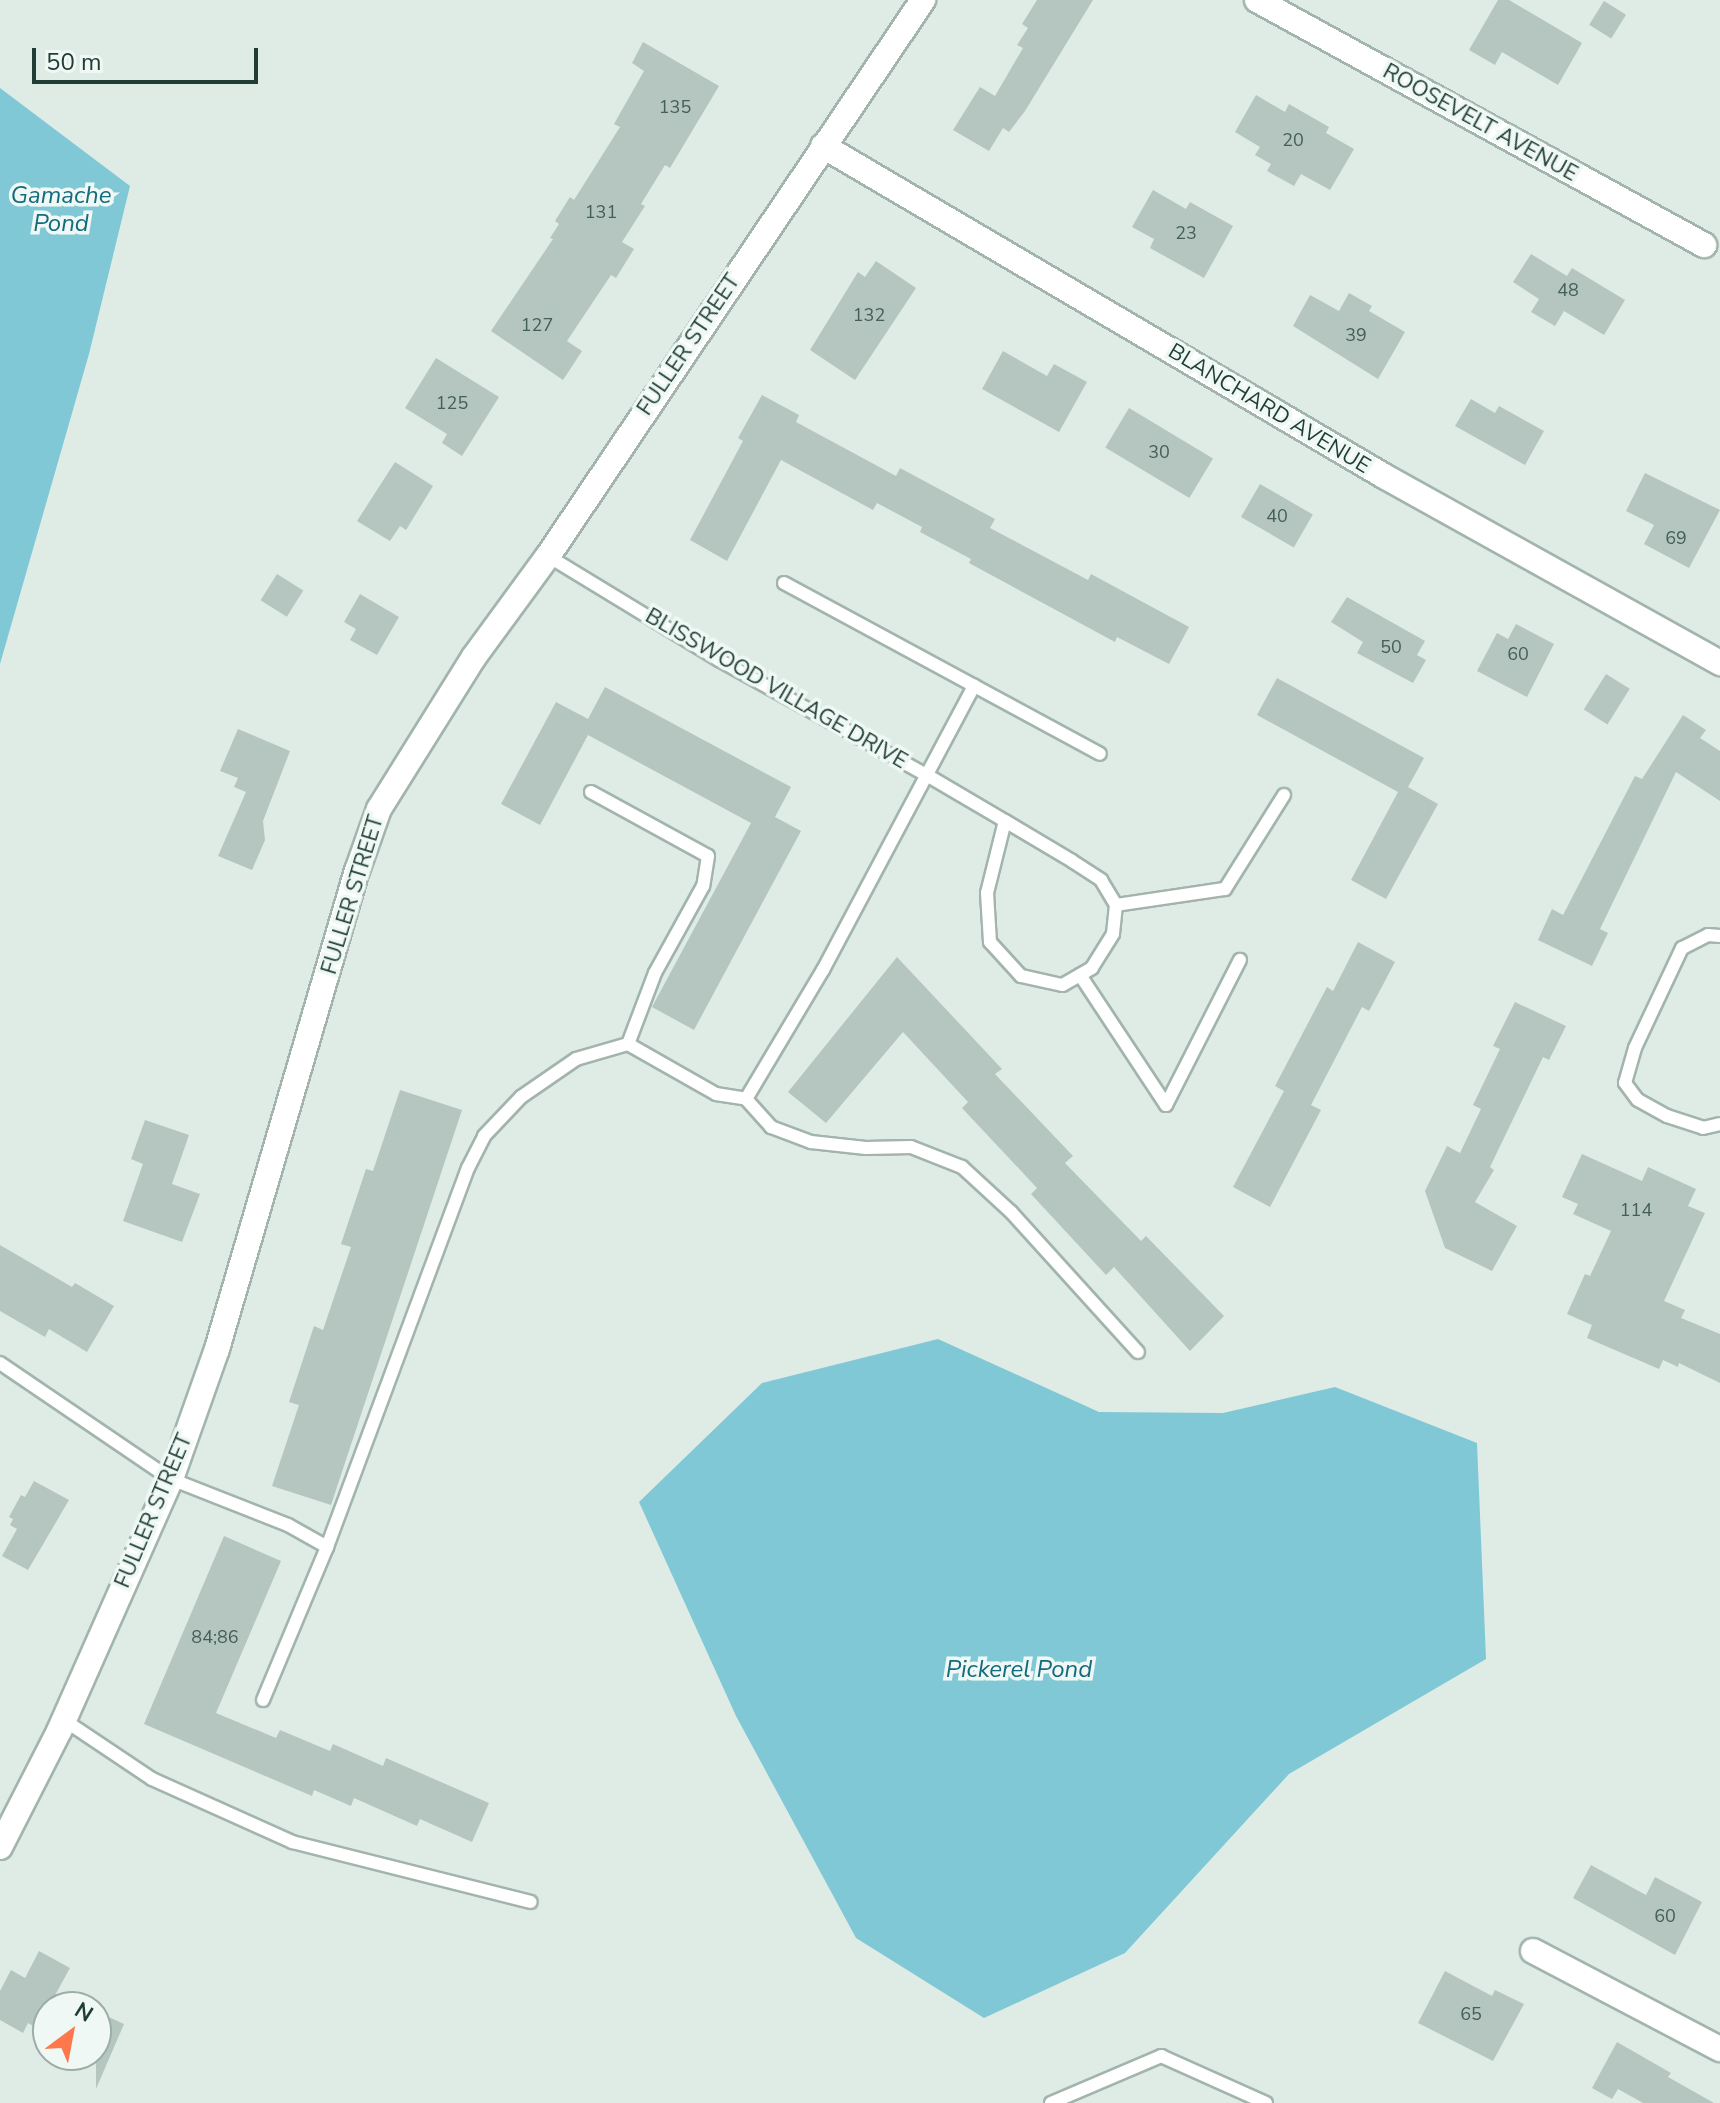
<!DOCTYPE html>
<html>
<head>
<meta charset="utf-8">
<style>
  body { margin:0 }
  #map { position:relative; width:1720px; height:2103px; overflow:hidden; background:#dfece6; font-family:"Nunito Sans",sans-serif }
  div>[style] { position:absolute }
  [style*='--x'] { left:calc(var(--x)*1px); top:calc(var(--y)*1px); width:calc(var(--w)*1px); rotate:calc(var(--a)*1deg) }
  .water>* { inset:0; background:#81c8d6 }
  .building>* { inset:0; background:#b4c6bf; transform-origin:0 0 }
  .roads { filter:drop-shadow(2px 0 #a2b4ad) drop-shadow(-2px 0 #a2b4ad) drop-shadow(0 2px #a2b4ad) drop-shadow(0 -2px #a2b4ad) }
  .service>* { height:12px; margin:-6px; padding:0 6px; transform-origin:6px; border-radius:6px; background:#fff }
  .minor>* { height:24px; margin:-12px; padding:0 12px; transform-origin:12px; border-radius:12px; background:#fff }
  .tertiary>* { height:24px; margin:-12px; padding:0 12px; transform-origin:12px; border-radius:12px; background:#fff }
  span { translate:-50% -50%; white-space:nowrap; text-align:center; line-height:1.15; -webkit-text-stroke:7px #eff8f4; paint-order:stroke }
  .number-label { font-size:18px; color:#445f58 }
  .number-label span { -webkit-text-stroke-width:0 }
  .street-label { font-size:22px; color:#1f3d35 }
  .water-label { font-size:24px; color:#146b7d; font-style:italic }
  .north { position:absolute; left:32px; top:1991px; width:80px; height:80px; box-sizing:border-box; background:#eff8f4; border:2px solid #9cada8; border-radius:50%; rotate:32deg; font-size:22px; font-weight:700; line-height:32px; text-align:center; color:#1f3d35 }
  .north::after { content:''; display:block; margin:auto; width:28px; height:36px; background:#fe784b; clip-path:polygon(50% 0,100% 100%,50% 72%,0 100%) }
  .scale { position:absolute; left:32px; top:48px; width:226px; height:36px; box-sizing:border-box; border:4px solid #1f3d35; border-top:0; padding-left:10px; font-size:24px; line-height:28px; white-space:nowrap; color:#1f3d35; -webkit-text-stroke:6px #eff8f4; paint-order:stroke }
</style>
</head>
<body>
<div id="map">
  <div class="water">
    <div style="clip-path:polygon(0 88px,130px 186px,89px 354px,0 664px)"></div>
    <div style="clip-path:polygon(938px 1339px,1099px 1412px,1223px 1413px,1335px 1387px,1477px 1443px,1486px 1659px,1289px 1774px,1125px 1953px,984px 2018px,856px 1938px,736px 1716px,639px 1502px,762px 1383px)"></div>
  </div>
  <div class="building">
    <div style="clip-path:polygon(1037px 0,1093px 0,1025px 111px,1009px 132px,1003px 128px,989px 151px,953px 130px,980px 87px,995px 96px,1023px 48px,1017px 45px,1028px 28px,1022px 24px)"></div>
    <div style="clip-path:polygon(1498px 0,1509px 0,1582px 43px,1558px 85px,1502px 52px,1495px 65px,1469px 50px)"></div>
    <div style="left:1604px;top:1px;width:26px;height:28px;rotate:32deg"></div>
    <div style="clip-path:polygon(643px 42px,719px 86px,670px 168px,665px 165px,641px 204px,645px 206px,622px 242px,634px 249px,616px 278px,611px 275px,567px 341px,582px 351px,563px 380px,491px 331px,553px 239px,550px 238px,559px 224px,555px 221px,570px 197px,574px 200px,620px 127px,614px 124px,644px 71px,632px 63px)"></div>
    <div style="clip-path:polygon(1256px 95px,1285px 112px,1289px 104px,1329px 127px,1326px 133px,1354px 149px,1330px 190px,1301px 174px,1294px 186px,1267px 171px,1271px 164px,1255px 155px,1260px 147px,1235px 132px)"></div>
    <div style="clip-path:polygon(1153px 190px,1186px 209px,1190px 202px,1233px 226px,1204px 278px,1150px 248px,1154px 239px,1132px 227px)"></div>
    <div style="clip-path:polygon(1531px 254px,1567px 276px,1572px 268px,1625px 300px,1604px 335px,1564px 311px,1555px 326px,1531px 312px,1539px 299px,1513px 282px)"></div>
    <div style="clip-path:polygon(876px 261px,916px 288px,855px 380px,810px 350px,858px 272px,865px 277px)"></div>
    <div style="clip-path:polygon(1349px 293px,1372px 306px,1369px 311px,1405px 332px,1378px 379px,1293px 326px,1310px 295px,1339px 311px)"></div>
    <div style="clip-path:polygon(1003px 351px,1047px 376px,1054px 364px,1087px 382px,1059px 432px,982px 389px)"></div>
    <div style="clip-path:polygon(436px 358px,499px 397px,462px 456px,442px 443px,447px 434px,405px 408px)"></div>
    <div style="clip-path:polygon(762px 395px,799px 415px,796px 422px,896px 476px,900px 468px,995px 519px,990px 528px,1088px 580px,1091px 574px,1189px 627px,1169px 664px,1117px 637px,1115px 642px,969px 563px,971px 559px,920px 532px,922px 527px,877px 503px,873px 510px,781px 460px,727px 561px,690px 540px,743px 441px,738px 438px)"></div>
    <div style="clip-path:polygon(1471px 399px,1495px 413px,1499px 406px,1544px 431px,1525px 465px,1455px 426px)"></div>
    <div style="left:1129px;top:408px;width:98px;height:46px;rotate:31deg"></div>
    <div style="clip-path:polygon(395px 462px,433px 486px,406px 530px,400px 526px,390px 541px,357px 521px)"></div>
    <div style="clip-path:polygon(1645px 473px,1720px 510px,1689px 568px,1644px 544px,1654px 525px,1626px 511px)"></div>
    <div style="left:1260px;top:484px;width:61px;height:38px;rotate:30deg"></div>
    <div style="left:277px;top:574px;width:31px;height:31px;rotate:32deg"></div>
    <div style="clip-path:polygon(360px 594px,399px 617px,377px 655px,350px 640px,356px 629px,344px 622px)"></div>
    <div style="clip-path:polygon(1347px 597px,1425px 641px,1417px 655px,1426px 660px,1413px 683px,1357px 653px,1363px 642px,1331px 622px)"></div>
    <div style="clip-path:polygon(1516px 624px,1554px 644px,1527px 697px,1477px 671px,1497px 633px,1508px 639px)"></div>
    <div style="left:1606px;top:674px;width:28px;height:42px;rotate:32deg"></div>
    <div style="clip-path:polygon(1277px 678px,1424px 758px,1408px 787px,1438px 804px,1386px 899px,1351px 880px,1398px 792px,1257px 715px)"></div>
    <div style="clip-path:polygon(605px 687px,791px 787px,775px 817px,801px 831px,694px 1030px,652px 1007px,751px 823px,588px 735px,540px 825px,501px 804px,556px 702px,588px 719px)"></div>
    <div style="clip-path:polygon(1683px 715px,1706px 730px,1700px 738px,1720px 751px,1720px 801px,1676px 772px,1600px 929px,1608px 933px,1592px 966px,1538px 940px,1552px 909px,1563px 915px,1635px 776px,1642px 779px)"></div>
    <div style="clip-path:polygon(238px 729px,290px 751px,263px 821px,265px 840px,252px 870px,218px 856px,246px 792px,234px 787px,238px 778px,220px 771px)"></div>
    <div style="clip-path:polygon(1358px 942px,1395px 962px,1369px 1011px,1362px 1007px,1311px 1105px,1321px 1110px,1270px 1207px,1233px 1187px,1284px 1091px,1275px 1086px,1327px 987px,1333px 991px)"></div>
    <div style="clip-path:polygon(897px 957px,1002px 1069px,995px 1074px,1073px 1156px,1065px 1163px,1141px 1241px,1146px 1236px,1224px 1316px,1190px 1351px,1114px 1267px,1106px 1275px,1031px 1194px,1037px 1188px,962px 1108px,968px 1102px,903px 1032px,826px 1123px,788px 1092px)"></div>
    <div style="clip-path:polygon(1515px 1002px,1566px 1026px,1549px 1060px,1543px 1057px,1490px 1167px,1494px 1170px,1475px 1202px,1517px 1226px,1492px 1271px,1445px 1248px,1425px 1191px,1447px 1146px,1460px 1153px,1481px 1109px,1473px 1105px,1500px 1049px,1493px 1046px)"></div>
    <div style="clip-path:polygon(400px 1090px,462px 1110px,331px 1505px,272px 1486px,299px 1405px,289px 1402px,314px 1326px,323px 1330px,351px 1247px,341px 1244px,366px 1169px,373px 1171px)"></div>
    <div style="clip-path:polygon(145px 1120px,189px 1135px,172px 1184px,200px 1194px,182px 1242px,123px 1221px,143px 1164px,131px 1159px)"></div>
    <div style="clip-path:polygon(1582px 1154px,1642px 1181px,1648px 1167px,1696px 1189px,1688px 1206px,1705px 1213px,1664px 1301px,1685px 1310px,1681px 1318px,1720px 1334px,1720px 1383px,1679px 1363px,1678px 1367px,1663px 1360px,1659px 1369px,1587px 1338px,1592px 1325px,1567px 1314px,1585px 1274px,1590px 1276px,1611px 1231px,1573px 1214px,1578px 1204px,1562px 1197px)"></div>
    <div style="clip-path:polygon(0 1245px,72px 1287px,75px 1283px,114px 1306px,87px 1352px,49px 1329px,45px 1337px,0 1311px)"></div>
    <div style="clip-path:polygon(34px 1481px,69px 1500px,28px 1570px,2px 1556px,17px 1529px,10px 1525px,13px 1519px,9px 1517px,21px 1495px,25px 1497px)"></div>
    <div style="clip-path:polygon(224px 1536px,281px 1561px,216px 1713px,276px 1738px,280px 1730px,330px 1751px,333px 1744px,383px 1766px,386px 1758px,489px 1803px,472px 1842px,420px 1819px,417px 1826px,354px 1798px,351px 1806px,314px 1790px,312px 1796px,144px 1724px)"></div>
    <div style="clip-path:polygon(1591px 1865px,1646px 1895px,1655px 1877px,1702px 1902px,1675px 1955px,1573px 1898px)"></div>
    <div style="clip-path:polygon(39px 1951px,70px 1968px,37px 2028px,28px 2023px,23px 2033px,0 2020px,0 1991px,11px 1970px,25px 1978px)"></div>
    <div style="clip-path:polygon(1445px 1971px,1492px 1996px,1495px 1990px,1524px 2004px,1493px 2061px,1418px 2023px)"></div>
    <div style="clip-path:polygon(102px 2014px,124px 2024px,96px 2089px,96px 2028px)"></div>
    <div style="clip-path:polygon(1617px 2042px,1671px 2073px,1668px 2077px,1714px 2103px,1643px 2103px,1618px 2089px,1612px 2099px,1592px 2088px)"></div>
  </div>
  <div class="roads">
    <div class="service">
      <div style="--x:548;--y:556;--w:200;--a:31.3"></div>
      <div style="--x:719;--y:660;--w:235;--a:29"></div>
      <div style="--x:925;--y:774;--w:93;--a:30.4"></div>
      <div style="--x:1005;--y:821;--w:78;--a:30.8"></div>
      <div style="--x:1072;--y:861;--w:35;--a:33"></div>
      <div style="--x:1101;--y:880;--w:29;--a:59"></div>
      <div style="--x:1116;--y:905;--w:29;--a:96"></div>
      <div style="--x:1113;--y:934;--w:40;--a:122"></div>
      <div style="--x:1092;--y:968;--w:34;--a:150"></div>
      <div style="--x:1062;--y:985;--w:42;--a:-167.6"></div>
      <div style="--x:1021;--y:976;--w:46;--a:-132.4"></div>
      <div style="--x:990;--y:942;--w:49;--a:-93.5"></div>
      <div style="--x:987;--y:893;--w:74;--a:-76"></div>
      <div style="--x:784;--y:583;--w:359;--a:28.4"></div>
      <div style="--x:591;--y:792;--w:133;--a:28.7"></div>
      <div style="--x:708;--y:856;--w:30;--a:99"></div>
      <div style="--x:703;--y:886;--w:99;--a:118.9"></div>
      <div style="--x:655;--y:973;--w:76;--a:110.8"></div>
      <div style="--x:1116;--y:905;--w:110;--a:-8.4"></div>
      <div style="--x:1225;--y:889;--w:111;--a:-57.9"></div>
      <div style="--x:1720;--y:936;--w:12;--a:-175"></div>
      <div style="--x:1708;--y:935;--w:29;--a:153"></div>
      <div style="--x:1682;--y:948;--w:110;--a:115.2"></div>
      <div style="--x:1635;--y:1048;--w:36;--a:106"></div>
      <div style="--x:1625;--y:1083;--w:21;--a:53"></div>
      <div style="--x:1638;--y:1100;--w:33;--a:29"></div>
      <div style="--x:1667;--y:1116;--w:38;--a:18"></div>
      <div style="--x:1703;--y:1128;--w:17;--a:-13"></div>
      <div style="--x:1080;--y:975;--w:156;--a:56.5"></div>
      <div style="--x:1166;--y:1105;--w:163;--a:-63"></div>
      <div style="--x:746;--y:1099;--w:38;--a:48"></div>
      <div style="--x:771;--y:1127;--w:43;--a:20.6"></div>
      <div style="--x:811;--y:1142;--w:55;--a:6.2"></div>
      <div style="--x:866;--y:1148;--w:45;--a:-1.3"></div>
      <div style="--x:911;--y:1147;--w:55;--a:21.4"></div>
      <div style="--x:962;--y:1167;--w:67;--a:42.6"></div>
      <div style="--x:1011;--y:1212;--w:189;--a:47.8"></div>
      <div style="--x:0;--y:1363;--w:207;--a:34.2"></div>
      <div style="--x:171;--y:1479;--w:126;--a:21.5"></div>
      <div style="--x:288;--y:1525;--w:45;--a:29.4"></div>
      <div style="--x:263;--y:1700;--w:166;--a:-67.3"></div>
      <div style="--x:327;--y:1547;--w:404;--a:-69.6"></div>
      <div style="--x:468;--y:1168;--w:36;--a:-63"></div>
      <div style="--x:484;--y:1136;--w:54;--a:-46.5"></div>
      <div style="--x:521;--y:1097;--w:67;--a:-34.6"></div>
      <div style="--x:576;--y:1059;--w:54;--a:-16.1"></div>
      <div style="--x:628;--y:1044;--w:101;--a:29.6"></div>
      <div style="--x:716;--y:1094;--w:30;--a:9"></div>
      <div style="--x:746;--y:1099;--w:150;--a:-59.2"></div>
      <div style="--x:823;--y:970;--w:322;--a:-62"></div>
      <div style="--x:64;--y:1720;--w:106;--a:33.8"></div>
      <div style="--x:152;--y:1779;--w:154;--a:24.2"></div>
      <div style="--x:292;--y:1842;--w:246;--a:14.1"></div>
      <div style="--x:1051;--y:2103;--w:120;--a:-23.1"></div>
      <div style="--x:1161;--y:2056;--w:115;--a:24.1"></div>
    </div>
    <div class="minor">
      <div style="--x:1257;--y:0;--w:510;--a:28.73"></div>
      <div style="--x:823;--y:146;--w:651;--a:30.47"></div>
      <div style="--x:1384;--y:476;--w:385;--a:29.1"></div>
      <div style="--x:1533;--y:1951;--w:211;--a:27.7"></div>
    </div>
    <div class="tertiary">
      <div style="--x:0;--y:1847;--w:132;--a:-63"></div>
      <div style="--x:60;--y:1729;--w:274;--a:-66.1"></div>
      <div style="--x:171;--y:1479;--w:138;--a:-70.5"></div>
      <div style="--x:217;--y:1349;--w:498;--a:-73.7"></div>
      <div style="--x:357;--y:871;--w:66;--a:-70.5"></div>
      <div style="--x:379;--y:809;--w:179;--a:-58"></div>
      <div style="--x:474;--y:657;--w:125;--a:-53.8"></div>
      <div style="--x:548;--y:556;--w:671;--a:-56"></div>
    </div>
  </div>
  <div class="number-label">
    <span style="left:675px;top:107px">135</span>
    <span style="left:1293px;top:140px">20</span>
    <span style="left:601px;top:212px">131</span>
    <span style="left:1186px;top:233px">23</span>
    <span style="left:1568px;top:290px">48</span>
    <span style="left:869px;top:315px">132</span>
    <span style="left:537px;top:325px">127</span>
    <span style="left:1356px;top:335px">39</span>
    <span style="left:452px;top:403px">125</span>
    <span style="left:1159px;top:452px">30</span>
    <span style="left:1277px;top:516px">40</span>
    <span style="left:1676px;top:538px">69</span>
    <span style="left:1391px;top:647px">50</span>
    <span style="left:1518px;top:654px">60</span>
    <span style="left:1636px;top:1210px">114</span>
    <span style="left:215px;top:1637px">84;86</span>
    <span style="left:1665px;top:1916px">60</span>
    <span style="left:1471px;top:2014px">65</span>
  </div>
  <div class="street-label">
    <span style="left:1480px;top:123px;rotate:29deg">ROOSEVELT AVENUE</span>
    <span style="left:689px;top:345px;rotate:-56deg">FULLER STREET</span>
    <span style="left:1269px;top:409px;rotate:31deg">BLANCHARD AVENUE</span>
    <span style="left:776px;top:689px;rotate:30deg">BLISSWOOD VILLAGE DRIVE</span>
    <span style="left:353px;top:895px;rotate:-73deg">FULLER STREET</span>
    <span style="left:154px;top:1511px;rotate:-67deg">FULLER STREET</span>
  </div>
  <div class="water-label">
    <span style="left:61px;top:210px">Gamache<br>Pond</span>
    <span style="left:1019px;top:1670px">Pickerel Pond</span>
  </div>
  <div class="north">N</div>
  <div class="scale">50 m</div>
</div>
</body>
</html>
